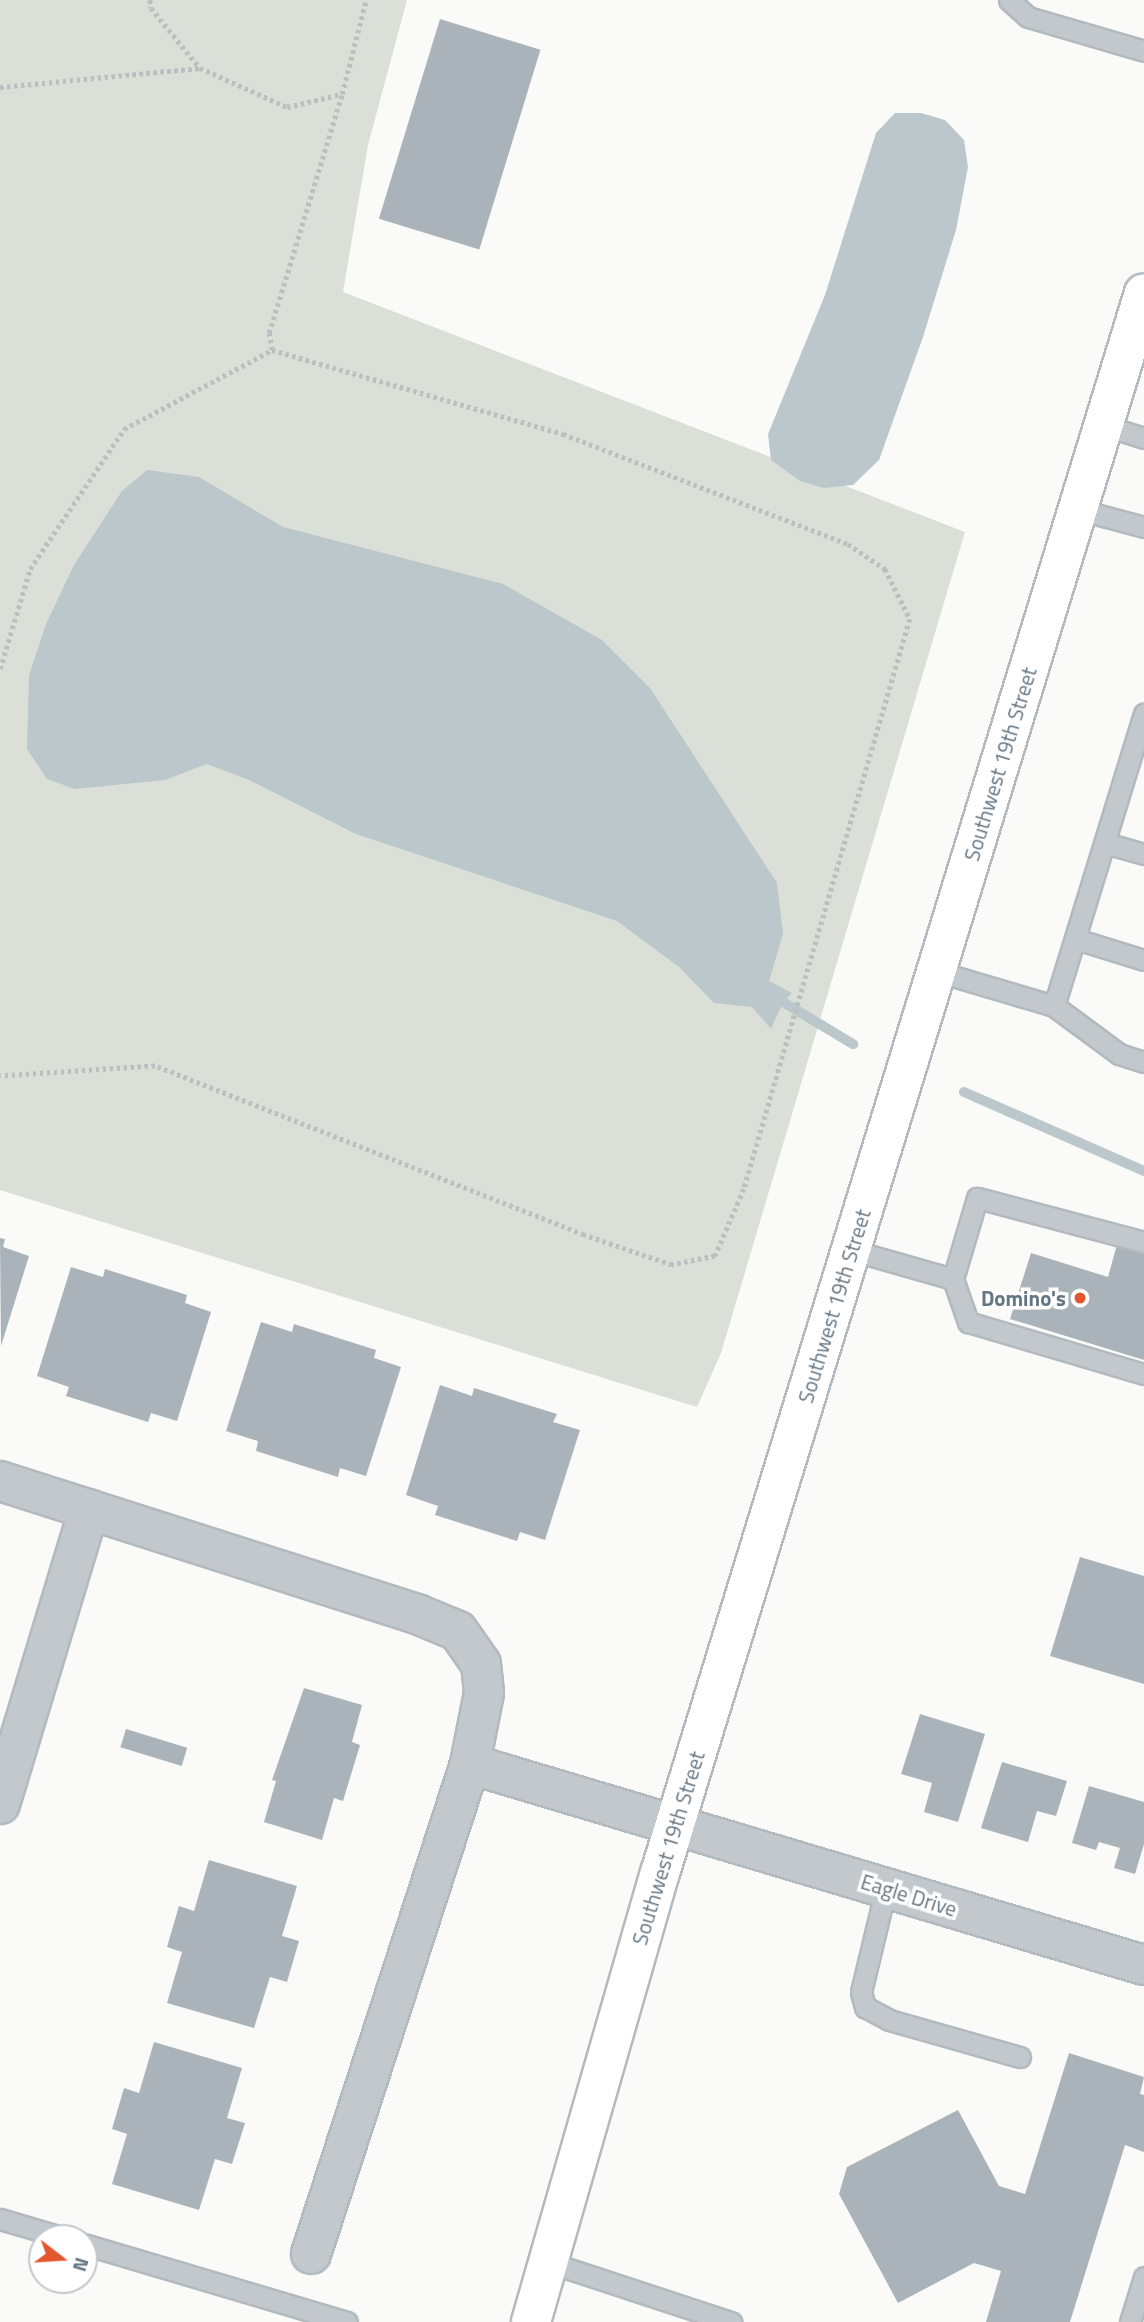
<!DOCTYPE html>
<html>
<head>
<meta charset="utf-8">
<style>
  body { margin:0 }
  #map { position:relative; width:1144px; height:2322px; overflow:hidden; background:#fafaf8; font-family:"Titillium Web",sans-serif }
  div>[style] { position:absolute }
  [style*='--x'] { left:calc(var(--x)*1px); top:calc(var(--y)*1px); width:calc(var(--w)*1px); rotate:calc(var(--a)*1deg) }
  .green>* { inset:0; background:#dadfd7 }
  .water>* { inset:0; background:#bbc7cb }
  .stream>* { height:10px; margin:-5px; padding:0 5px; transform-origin:5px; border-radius:5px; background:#bbc7cb }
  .building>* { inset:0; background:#aab3b9; transform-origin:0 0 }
  .path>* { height:4.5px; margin-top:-2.25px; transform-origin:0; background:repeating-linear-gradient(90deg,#bbbfc2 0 3.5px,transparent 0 7px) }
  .roads { filter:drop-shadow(2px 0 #b3babf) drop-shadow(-2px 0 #b3babf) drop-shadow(0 2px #b3babf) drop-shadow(0 -2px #b3babf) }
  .lane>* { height:19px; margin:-9.5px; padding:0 9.5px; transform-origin:9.5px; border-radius:9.5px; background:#c3c8cc }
  .street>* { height:38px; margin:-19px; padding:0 19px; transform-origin:19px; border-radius:19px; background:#c3c8cc }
  .secondary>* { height:38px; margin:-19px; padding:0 19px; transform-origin:19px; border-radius:19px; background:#fff }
  .dots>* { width:19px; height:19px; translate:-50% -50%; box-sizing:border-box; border:4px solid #fff; border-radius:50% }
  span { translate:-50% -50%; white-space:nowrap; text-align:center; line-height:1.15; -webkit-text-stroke:7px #fff; paint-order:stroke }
  .street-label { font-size:21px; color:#657683 }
  .poi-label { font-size:21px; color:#657683; font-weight:700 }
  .right { translate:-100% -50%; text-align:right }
  .north { position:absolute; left:28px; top:2224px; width:70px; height:70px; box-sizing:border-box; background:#fff; border:2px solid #c1c8cd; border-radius:50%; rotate:107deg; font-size:19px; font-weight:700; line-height:28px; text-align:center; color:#657683 }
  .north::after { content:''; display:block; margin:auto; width:24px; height:32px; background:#e4572e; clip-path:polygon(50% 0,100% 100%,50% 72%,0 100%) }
</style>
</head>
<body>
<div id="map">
  <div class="green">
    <div style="clip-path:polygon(0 0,407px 0,368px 145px,343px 292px,965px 532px,721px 1353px,697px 1407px,0 1190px)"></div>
  </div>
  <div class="water">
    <div style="clip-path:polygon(895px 113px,921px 113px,945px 120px,964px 140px,968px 167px,956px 230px,923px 337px,879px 460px,853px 485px,824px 488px,800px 481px,771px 460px,768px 434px,825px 295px,876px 133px)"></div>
    <div style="clip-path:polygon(147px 470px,199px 477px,283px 527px,503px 584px,602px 640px,650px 688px,777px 883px,783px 934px,769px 981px,792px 993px,783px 1002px,771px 1029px,752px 1007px,714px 1003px,679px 967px,617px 921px,356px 834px,249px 780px,207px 764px,165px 780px,75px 789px,47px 779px,27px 749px,29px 675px,46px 624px,74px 565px,122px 491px)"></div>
  </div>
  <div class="stream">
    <div style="--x:783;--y:1002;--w:82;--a:31"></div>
    <div style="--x:964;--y:1092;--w:197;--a:23.7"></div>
  </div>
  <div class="building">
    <div style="left:440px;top:19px;width:105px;height:209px;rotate:17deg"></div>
    <div style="clip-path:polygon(0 1238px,5px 1239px,3px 1247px,29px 1256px,1px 1346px)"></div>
    <div style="clip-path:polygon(1118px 1241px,1144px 1249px,1144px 1360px,1010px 1319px,1031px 1253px,1108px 1277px)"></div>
    <div style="clip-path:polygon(71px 1267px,103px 1277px,105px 1269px,187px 1295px,185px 1303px,211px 1312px,177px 1421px,151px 1413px,148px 1422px,66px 1396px,69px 1387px,37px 1376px)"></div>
    <div style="clip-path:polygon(261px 1322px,292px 1332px,294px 1324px,376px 1350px,374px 1358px,401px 1367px,366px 1476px,340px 1468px,338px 1477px,256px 1451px,258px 1441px,226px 1431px)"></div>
    <div style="clip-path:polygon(440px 1385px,472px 1396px,474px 1388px,557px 1414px,553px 1422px,580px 1430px,545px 1540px,520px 1532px,517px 1541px,435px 1515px,438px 1506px,406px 1495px)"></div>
    <div style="clip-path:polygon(1080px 1557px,1144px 1576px,1144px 1684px,1050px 1656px)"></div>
    <div style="clip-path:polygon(304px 1688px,362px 1705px,352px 1742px,360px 1745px,343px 1801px,334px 1798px,322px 1840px,264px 1822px,276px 1781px,272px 1780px)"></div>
    <div style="clip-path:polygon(920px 1714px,985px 1734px,958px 1822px,924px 1812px,932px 1783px,901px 1774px)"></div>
    <div style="left:126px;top:1729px;width:64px;height:19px;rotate:17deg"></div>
    <div style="clip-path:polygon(1002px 1762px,1067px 1781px,1056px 1816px,1037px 1811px,1028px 1842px,981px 1828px)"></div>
    <div style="clip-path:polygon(1089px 1786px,1144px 1802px,1144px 1844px,1135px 1874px,1114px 1868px,1120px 1848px,1099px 1842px,1096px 1850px,1072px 1843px)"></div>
    <div style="clip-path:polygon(209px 1860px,297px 1886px,282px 1936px,299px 1941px,287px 1982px,270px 1977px,254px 2028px,167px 2003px,182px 1952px,167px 1947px,179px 1906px,194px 1911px)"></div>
    <div style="clip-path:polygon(154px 2042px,242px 2068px,227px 2118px,245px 2123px,232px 2164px,215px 2159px,199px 2210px,112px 2184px,127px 2134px,112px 2129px,124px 2088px,139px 2093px)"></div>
    <div style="clip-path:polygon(1069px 2053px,1144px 2077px,1140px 2094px,1144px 2095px,1144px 2152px,1125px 2145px,1070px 2322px,986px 2322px,1001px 2271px,974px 2263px,898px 2303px,839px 2194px,847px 2167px,958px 2110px,999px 2186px,1025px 2194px)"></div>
  </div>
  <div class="path">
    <div style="--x:150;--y:0;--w:8;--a:83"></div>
    <div style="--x:151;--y:8;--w:77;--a:50.8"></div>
    <div style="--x:200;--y:68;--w:95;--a:24.1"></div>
    <div style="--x:287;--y:107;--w:57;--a:-13.3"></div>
    <div style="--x:342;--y:94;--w:97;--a:-75.7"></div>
    <div style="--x:0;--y:87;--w:201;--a:-5.4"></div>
    <div style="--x:272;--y:350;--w:17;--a:-100"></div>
    <div style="--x:269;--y:333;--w:250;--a:-73"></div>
    <div style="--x:0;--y:669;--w:104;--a:-73.3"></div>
    <div style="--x:30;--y:569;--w:169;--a:-56.1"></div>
    <div style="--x:124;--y:429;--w:168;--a:-28.1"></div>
    <div style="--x:272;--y:350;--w:303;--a:16.1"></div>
    <div style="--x:563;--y:434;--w:305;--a:21.1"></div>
    <div style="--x:848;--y:544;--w:45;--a:34"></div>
    <div style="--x:885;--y:569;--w:56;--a:63.4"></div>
    <div style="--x:910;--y:619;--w:594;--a:106.24"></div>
    <div style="--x:744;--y:1189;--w:73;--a:113.4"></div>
    <div style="--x:715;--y:1256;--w:44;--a:168.2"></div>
    <div style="--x:672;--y:1265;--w:93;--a:-161.2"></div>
    <div style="--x:584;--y:1235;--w:461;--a:-158.5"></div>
    <div style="--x:155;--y:1066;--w:155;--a:176.3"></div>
  </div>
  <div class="roads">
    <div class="lane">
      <div style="--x:1009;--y:0;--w:25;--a:42"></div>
      <div style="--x:1028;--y:17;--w:121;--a:16.3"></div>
      <div style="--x:1103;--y:425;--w:43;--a:17.6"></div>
      <div style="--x:1077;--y:509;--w:69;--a:15"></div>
      <div style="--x:1105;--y:843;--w:41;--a:15.8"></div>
      <div style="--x:1076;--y:939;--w:71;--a:17.2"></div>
      <div style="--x:936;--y:971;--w:123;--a:16.5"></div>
      <div style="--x:1054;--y:1006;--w:306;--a:-72.9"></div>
      <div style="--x:1054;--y:1006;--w:81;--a:36.4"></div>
      <div style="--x:1119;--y:1054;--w:26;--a:18"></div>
      <div style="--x:1144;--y:1242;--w:173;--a:-165.2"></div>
      <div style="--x:977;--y:1198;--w:84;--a:106.5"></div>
      <div style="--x:953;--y:1279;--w:46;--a:70.8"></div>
      <div style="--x:968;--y:1322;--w:184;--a:16.5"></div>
      <div style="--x:851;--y:1250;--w:106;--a:15.9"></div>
      <div style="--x:886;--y:1888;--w:107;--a:103.5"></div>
      <div style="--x:861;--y:1992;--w:16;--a:75"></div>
      <div style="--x:865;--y:2007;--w:27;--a:28"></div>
      <div style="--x:889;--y:2020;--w:136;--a:15.8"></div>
      <div style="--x:0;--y:2219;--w:68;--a:16.3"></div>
      <div style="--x:84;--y:2244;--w:274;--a:16.5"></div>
      <div style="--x:548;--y:2262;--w:193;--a:18.2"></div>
      <div style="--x:1130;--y:2322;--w:47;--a:-72.7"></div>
    </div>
    <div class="street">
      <div style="--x:0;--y:1481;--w:438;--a:17.7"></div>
      <div style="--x:417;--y:1614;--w:44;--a:22.5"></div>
      <div style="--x:458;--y:1631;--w:40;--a:55.1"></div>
      <div style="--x:481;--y:1664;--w:29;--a:84"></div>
      <div style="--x:484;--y:1693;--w:72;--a:101.2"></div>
      <div style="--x:470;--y:1764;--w:515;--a:107.98"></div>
      <div style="--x:470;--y:1764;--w:703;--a:16.61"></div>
      <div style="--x:0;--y:1804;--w:308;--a:-73.2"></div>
    </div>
    <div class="secondary">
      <div style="--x:531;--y:2322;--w:467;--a:-74"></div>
      <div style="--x:660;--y:1873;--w:1652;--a:-72.97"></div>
    </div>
  </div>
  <div class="dots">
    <div style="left:1080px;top:1298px;background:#e4572e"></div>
  </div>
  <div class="street-label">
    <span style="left:1000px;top:764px;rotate:-73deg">Southwest 19th Street</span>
    <span style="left:834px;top:1306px;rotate:-73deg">Southwest 19th Street</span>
    <span style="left:668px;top:1848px;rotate:-73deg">Southwest 19th Street</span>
    <span style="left:909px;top:1895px;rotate:17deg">Eagle Drive</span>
  </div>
  <div class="poi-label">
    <span class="right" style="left:1066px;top:1298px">Domino's</span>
  </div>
  <div class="north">N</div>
</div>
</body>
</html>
